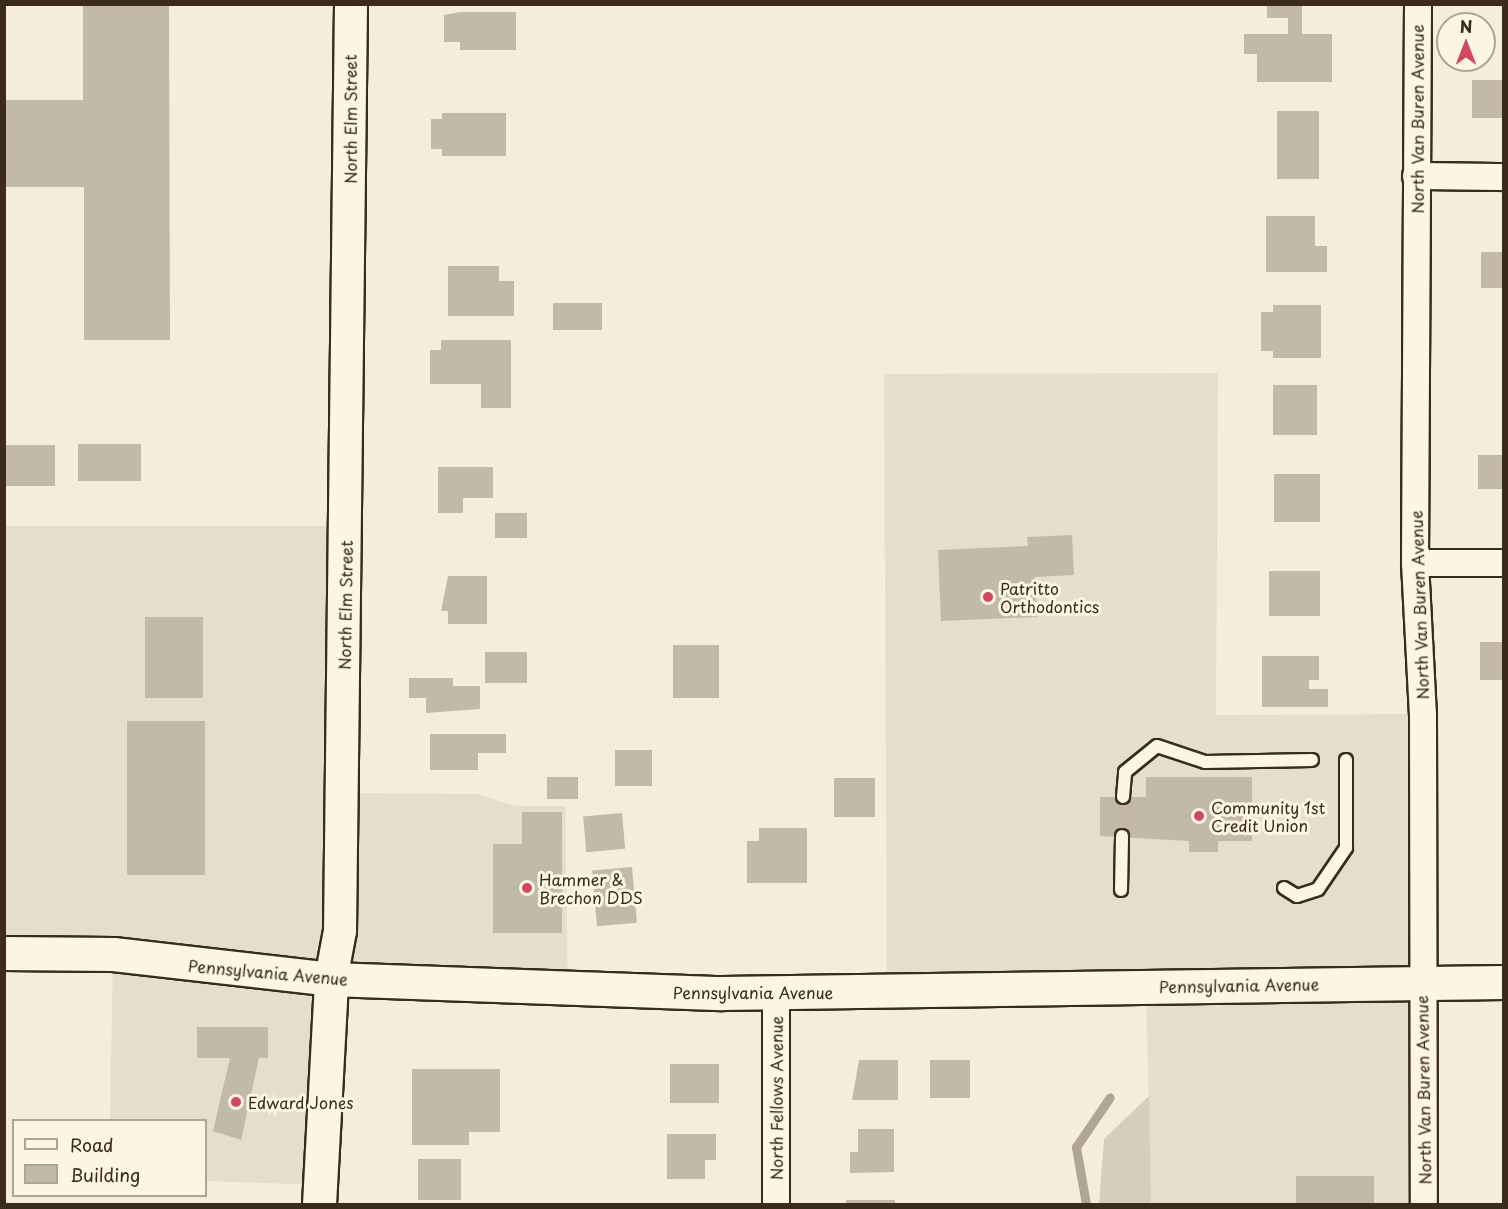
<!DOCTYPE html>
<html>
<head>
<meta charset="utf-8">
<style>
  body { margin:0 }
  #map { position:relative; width:1508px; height:1209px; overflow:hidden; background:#f4eddd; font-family:"Playpen Sans",sans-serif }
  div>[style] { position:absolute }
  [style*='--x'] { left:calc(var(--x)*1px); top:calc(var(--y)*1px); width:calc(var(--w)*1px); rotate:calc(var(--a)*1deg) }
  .built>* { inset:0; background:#e5ddce }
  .green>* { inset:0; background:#d6cdbd }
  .stream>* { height:9px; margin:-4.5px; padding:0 4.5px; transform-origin:4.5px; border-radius:4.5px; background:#b0a596 }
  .building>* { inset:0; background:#c3b9aa; transform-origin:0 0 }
  .roads { filter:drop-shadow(2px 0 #3b2a1e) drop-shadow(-2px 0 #3b2a1e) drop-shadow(0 2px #3b2a1e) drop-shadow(0 -2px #3b2a1e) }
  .service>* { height:12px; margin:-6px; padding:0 6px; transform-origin:6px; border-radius:6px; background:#fcf5e5 }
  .minor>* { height:26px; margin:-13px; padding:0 13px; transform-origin:13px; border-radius:13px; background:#fcf5e5 }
  .tertiary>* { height:32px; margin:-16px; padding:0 16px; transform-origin:16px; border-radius:16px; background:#fcf5e5 }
  .secondary>* { height:33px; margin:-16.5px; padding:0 16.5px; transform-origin:16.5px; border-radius:16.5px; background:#fcf5e5 }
  .dots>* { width:16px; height:16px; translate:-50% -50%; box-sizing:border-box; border:3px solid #fcf5e5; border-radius:50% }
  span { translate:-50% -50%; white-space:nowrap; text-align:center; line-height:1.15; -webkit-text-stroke:6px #fcf5e5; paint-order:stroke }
  .street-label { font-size:16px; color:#3b2a1e }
  .poi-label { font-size:16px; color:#3b2a1e }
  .left { translate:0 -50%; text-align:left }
  .frame { position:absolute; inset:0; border:6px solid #3b2a1e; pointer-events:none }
  .legend { position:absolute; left:12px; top:1119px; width:195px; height:78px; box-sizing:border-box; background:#fcf5e5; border:2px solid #afa495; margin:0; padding:8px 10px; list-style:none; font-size:18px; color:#3b2a1e }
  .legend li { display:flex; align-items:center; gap:12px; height:30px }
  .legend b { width:30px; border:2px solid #afa495 }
  .north { position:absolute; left:1436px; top:12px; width:60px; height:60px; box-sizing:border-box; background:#fcf5e5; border:2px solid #afa495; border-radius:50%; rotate:0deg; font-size:16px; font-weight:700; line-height:24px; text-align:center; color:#3b2a1e }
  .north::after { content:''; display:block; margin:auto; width:21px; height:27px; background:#d1495b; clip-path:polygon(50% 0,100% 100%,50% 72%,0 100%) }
</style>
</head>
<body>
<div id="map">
  <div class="built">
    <div style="clip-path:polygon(1218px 373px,1216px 715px,1423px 714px,1424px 1204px,1151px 1204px,1146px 987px,887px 991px,884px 374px)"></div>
    <div style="clip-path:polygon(4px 526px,346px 526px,342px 793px,477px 794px,516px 806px,565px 806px,568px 990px,331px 979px,320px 1185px,206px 1181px,206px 1120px,110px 1120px,113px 954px,5px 953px)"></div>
  </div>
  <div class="green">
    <div style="clip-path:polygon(1149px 1096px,1151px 1204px,1099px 1204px,1104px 1139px)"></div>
  </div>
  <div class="stream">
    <div style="--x:1086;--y:1204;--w:58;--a:-100"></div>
    <div style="--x:1076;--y:1147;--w:60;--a:-55.8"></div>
  </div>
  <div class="building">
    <div style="clip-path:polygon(83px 4px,169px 4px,170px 340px,84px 340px,84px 187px,4px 187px,4px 100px,83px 100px)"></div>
    <div style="clip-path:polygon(1267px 4px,1302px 4px,1302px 34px,1332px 34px,1332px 82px,1257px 82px,1257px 54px,1244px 54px,1244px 34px,1288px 34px,1288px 18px,1267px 18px)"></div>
    <div style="clip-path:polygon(460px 12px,516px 12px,516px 50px,460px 50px,460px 42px,444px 42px,444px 15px)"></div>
    <div style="left:1472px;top:80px;width:32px;height:38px"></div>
    <div style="left:1277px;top:111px;width:42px;height:68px"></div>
    <div style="clip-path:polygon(442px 113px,506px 113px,506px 156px,442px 156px,442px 149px,431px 149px,431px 119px,442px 119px)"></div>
    <div style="clip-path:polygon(1266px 216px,1315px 216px,1315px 246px,1327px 246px,1327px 272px,1266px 272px)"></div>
    <div style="left:1481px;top:252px;width:23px;height:36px"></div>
    <div style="clip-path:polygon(448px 266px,499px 266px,499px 281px,514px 281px,514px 316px,448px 316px)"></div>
    <div style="left:553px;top:303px;width:49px;height:27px"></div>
    <div style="clip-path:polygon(1273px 305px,1321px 305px,1321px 358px,1273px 358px,1273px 351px,1261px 351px,1261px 312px,1273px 312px)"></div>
    <div style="clip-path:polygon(441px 340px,511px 340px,511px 408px,481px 408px,481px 384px,430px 384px,430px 350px,441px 350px)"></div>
    <div style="left:1273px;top:385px;width:44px;height:50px"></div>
    <div style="left:78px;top:444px;width:63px;height:37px"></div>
    <div style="left:4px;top:445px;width:51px;height:41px"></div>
    <div style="left:1478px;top:455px;width:26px;height:34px"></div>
    <div style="clip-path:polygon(438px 467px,493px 467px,493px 498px,463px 498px,463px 513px,438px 513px)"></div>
    <div style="left:1274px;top:474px;width:46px;height:48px"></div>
    <div style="left:495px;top:513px;width:32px;height:25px"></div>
    <div style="clip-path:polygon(1072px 535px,1074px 575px,1035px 577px,1037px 617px,941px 621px,938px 550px,1028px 546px,1027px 537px)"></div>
    <div style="left:1269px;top:571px;width:51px;height:45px"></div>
    <div style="clip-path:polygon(448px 576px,487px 576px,487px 624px,448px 624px,448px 611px,441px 611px)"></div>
    <div style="left:145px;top:617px;width:58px;height:81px"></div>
    <div style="left:1480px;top:642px;width:24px;height:38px"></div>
    <div style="left:673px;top:645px;width:46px;height:53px"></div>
    <div style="left:485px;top:652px;width:42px;height:31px"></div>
    <div style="clip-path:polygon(1262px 656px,1319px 656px,1319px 680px,1309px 680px,1309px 689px,1328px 689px,1328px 707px,1262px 707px)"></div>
    <div style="clip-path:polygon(409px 678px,453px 678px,453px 686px,480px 686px,480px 709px,426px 713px,426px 698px,409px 698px)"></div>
    <div style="left:205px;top:721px;width:154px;height:78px;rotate:90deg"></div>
    <div style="clip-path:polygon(430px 734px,506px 734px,506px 753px,478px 753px,478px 770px,430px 770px)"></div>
    <div style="left:615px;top:750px;width:37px;height:36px"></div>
    <div style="left:547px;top:777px;width:31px;height:22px"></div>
    <div style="clip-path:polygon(1146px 777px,1252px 777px,1252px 841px,1218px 841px,1218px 852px,1189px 852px,1189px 841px,1100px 836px,1100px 797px,1146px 797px)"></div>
    <div style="left:834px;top:778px;width:41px;height:39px"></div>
    <div style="clip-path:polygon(522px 812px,562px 812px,562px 933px,493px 933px,493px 844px,522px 844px)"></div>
    <div style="left:622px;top:813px;width:36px;height:39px;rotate:85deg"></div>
    <div style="clip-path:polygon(759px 828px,807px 828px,807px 883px,747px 883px,747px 841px,759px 841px)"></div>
    <div style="left:632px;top:867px;width:56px;height:40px;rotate:85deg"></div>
    <div style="clip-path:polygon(197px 1027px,268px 1027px,268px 1058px,259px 1058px,241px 1140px,213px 1131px,230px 1058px,197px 1058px)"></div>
    <div style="clip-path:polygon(859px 1060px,898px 1060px,898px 1100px,852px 1100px)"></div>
    <div style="left:930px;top:1060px;width:40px;height:38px"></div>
    <div style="left:670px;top:1064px;width:49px;height:39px"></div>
    <div style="clip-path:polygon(412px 1069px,500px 1069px,500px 1132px,469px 1132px,469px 1145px,412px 1145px)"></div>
    <div style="clip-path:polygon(858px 1129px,894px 1129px,894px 1172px,850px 1173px,850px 1152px,858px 1152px)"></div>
    <div style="clip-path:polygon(667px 1134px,716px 1134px,716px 1160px,705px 1160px,705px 1179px,667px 1179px)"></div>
    <div style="left:418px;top:1159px;width:43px;height:41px"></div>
    <div style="left:1296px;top:1176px;width:78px;height:28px"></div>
    <div style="left:846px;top:1200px;width:49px;height:4px"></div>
  </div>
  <div class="roads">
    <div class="service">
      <div style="--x:1123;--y:797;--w:25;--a:-85"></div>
      <div style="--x:1125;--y:772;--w:41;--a:-39.1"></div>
      <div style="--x:1157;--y:746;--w:51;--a:18.4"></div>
      <div style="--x:1205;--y:762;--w:107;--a:-1.1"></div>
      <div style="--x:1284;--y:888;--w:15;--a:32"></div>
      <div style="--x:1297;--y:896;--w:22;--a:-18"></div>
      <div style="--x:1318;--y:889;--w:50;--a:-55.7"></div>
      <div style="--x:1346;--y:848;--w:88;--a:-90"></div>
      <div style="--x:1121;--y:890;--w:54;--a:-88.9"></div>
    </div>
    <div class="minor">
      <div style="--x:1418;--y:4;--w:559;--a:90.31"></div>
      <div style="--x:1415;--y:563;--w:151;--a:87"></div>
      <div style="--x:1423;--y:714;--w:490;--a:89.9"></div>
      <div style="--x:1416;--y:176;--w:88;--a:0.7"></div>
      <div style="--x:1415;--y:563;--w:89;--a:0"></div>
      <div style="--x:776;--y:1204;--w:212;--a:-90"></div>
    </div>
    <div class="tertiary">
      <div style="--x:331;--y:979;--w:49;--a:-79.4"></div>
      <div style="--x:340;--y:931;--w:927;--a:-89.32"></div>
    </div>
    <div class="secondary">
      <div style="--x:4;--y:953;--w:109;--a:0.5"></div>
      <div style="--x:113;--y:954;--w:219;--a:6.5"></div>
      <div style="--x:331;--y:979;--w:391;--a:2.1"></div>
      <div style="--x:722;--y:993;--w:782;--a:-0.81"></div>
      <div style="--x:319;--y:1204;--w:225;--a:-86.9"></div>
    </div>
  </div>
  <div class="dots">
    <div style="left:988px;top:597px;background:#d1495b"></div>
    <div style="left:1199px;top:816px;background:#d1495b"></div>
    <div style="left:527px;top:888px;background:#d1495b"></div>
    <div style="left:236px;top:1102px;background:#d1495b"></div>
  </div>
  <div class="street-label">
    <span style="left:350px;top:119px;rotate:-90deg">North Elm Street</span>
    <span style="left:1417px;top:119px;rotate:-90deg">North Van Buren Avenue</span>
    <span style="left:345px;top:605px;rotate:-89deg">North Elm Street</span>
    <span style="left:1419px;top:605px;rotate:-92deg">North Van Buren Avenue</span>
    <span style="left:268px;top:972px;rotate:5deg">Pennsylvania Avenue</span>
    <span style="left:1239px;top:985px;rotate:-1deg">Pennsylvania Avenue</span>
    <span style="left:753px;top:992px">Pennsylvania Avenue</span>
    <span style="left:1423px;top:1090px;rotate:-91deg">North Van Buren Avenue</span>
    <span style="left:776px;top:1098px;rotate:-90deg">North Fellows Avenue</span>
  </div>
  <div class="poi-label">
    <span class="left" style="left:1000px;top:597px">Patritto<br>Orthodontics</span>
    <span class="left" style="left:1211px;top:816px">Community 1st<br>Credit Union</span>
    <span class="left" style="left:539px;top:888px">Hammer &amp;<br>Brechon DDS</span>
    <span class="left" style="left:248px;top:1102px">Edward Jones</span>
  </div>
  <div class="frame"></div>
  <ul class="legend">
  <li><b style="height:8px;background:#fcf5e5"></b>Road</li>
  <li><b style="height:16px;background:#c3b9aa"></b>Building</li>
  </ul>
  <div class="north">N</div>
</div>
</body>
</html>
